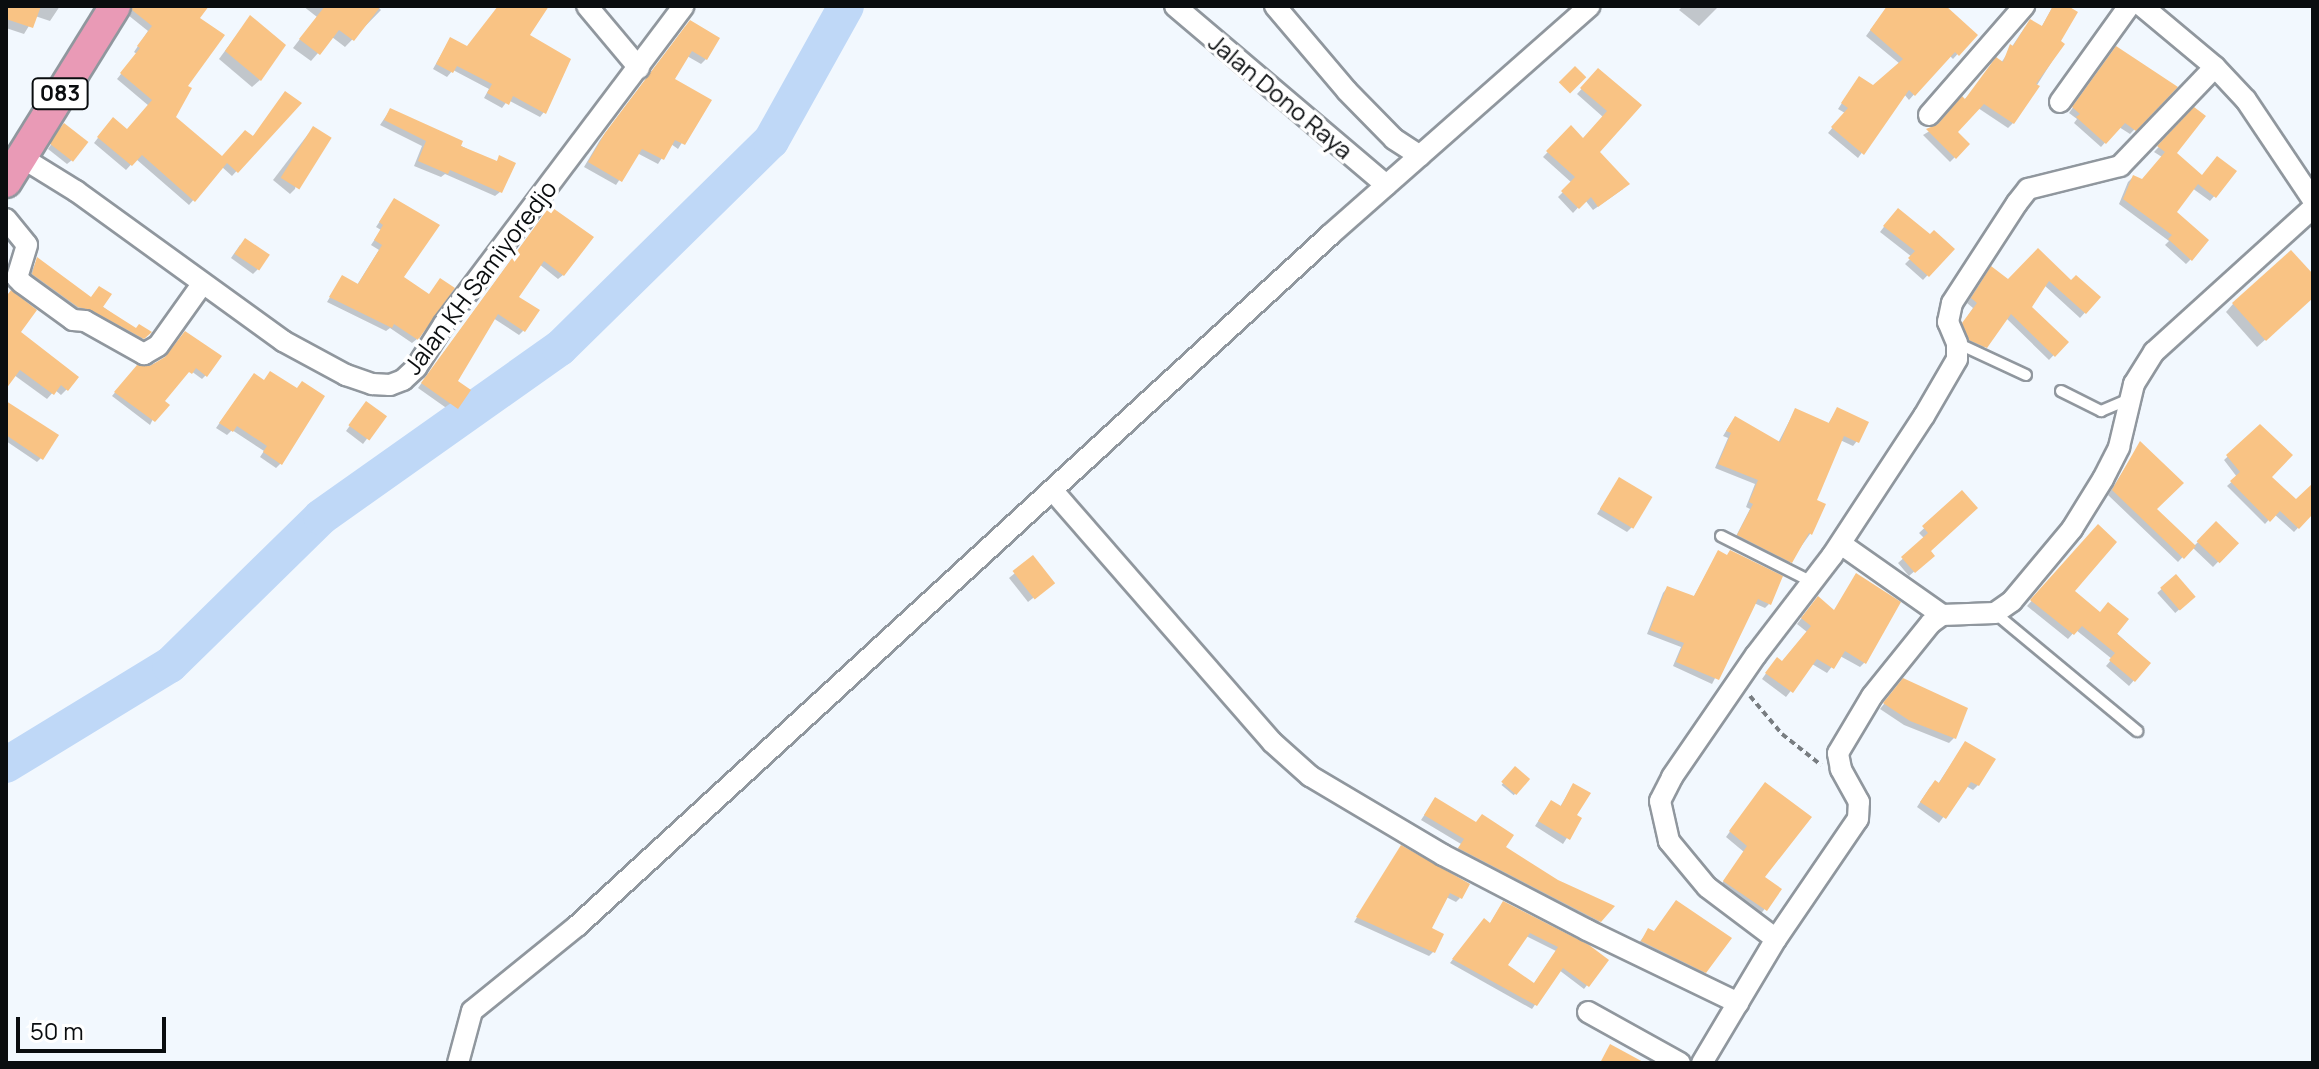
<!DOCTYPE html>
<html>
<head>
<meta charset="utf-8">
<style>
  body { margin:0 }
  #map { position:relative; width:2319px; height:1069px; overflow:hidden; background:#f2f8fe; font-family:Manrope,sans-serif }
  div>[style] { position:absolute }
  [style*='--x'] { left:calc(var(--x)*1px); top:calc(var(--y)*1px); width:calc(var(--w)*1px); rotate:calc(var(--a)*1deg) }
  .shadow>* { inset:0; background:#0003; transform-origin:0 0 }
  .river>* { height:36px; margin:-18px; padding:0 18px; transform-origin:18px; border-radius:18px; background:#bfd8f7 }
  .building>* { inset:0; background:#f9c384; transform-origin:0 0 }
  .path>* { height:4px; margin-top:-2px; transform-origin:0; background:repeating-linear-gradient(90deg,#787d81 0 6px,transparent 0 10px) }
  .roads { filter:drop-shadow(2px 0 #90979e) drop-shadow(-2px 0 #90979e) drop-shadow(0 2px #90979e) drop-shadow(0 -2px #90979e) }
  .service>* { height:10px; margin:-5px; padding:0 5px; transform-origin:5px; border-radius:5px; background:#fff }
  .minor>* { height:20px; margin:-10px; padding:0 10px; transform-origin:10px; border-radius:10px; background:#fff }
  .primary>* { height:30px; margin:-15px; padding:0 15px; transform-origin:15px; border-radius:15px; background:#e99ab6 }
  span { translate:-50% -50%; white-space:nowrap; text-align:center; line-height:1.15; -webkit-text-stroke:7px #fff; paint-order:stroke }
  .shield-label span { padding:2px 6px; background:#fff; border:2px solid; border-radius:6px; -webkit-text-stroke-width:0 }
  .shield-label { font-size:22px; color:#0a0d0f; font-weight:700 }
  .street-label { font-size:24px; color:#0a0d0f }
  .frame { position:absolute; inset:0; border:8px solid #0a0d0f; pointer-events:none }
  .scale { position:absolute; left:16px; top:1017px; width:150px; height:36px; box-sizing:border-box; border:4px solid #0a0d0f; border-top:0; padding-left:10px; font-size:24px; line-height:28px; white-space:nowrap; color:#0a0d0f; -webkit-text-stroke:6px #fff; paint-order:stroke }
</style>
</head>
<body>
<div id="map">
  <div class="shadow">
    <div style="clip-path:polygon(6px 6px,60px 6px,50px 21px,35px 16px,24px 34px,6px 28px)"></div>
    <div style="clip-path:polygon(126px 6px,206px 6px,197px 18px,185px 86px,174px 117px,222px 158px,299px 103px,232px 176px,222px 167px,189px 205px,136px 159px,126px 170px,94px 143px,108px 125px,127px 132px,149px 106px,117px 79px,137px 54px,134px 52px,148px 31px,128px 15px)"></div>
    <div style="clip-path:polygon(303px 6px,377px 6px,381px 10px,345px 47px,332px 37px,311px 61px,293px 48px,317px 17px)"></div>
    <div style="clip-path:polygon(499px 6px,546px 6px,527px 36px,544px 112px,540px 117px,508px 100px,502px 108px,484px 98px,489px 89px,453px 70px,447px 77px,433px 69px,450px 39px,467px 48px)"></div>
    <div style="clip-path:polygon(1683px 6px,1719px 6px,1699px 26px,1679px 10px)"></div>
    <div style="clip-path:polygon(1888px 6px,1943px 6px,1975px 35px,1953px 59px,1949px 55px,1909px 100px,1904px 94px,1858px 158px,1828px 133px,1845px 113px,1838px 109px,1855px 83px,1873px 87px,1900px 64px,1866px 36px)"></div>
    <div style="clip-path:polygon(2053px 6px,2064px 6px,2059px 41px,2063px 44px,2013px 123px,2008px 128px,1978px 108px,1955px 132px,1968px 144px,1950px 162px,1923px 135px,1938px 126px,2001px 63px,2025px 27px,2041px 28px)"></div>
    <div style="clip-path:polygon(250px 17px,260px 80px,252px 87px,219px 59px)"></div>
    <div style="clip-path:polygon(685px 27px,706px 59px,701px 64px,687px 56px,672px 79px,709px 100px,678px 149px,671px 144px,658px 164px,637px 153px,616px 185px,584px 167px,600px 140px)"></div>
    <div style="clip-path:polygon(2112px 53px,2175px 87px,2130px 134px,2119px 127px,2101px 147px,2074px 123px,2077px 119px,2069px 113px)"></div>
    <div style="clip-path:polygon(1598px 71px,1639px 105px,1597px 152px,1623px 189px,1593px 210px,1585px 200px,1573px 213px,1558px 197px,1572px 183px,1543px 157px,1571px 128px,1582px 140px,1603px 117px,1577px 94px)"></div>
    <div style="clip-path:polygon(390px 110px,495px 163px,500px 158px,500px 192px,495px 196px,445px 174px,441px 177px,414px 166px,422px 146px,380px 125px)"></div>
    <div style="clip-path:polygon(2194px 110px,2174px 154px,2202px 177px,2235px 172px,2210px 201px,2192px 188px,2174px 212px,2191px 259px,2186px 264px,2165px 245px,2169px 241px,2119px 204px,2128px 182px,2133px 177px,2142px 182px,2162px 157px,2154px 152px)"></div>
    <div style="clip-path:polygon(64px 126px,72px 160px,67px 164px,48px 149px)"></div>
    <div style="clip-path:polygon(309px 133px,295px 189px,290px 194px,273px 180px)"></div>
    <div style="clip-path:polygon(394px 200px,402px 277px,417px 339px,412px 343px,390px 328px,386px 331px,327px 302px,342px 277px,357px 285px,379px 250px,371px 245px,381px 230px,376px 227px)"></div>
    <div style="clip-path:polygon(545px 213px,563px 275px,558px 279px,539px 264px,516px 297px,523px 331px,519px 335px,493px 318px,455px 382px,457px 407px,452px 412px,418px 388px)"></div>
    <div style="clip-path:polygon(1893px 215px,1952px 249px,1923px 280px,1905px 264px,1912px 257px,1880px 232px)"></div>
    <div style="clip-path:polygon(240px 245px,258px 269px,253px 274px,231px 258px)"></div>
    <div style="clip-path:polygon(2038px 251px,2071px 282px,2099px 297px,2080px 318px,2044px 285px,2030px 307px,2066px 342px,2049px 360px,2006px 318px,1981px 352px,1965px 345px,1959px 329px,1973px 308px,1967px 303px,1987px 273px,2008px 282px)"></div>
    <div style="clip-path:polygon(37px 259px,135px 330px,149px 332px,139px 342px,73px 310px,29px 278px)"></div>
    <div style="clip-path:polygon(2313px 277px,2313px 297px,2257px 347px,2226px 312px,2233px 304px)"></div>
    <div style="clip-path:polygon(6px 292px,35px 311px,18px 332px,67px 389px,61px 395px,55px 390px,47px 399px,14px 375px,6px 386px)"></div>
    <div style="clip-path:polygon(181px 337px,206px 375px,202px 379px,191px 371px,184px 374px,162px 401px,150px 425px,112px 396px,133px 371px,164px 360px)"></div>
    <div style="clip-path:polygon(250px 380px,281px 463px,276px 468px,260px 457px,264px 451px,232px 430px,227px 435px,216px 428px)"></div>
    <div style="clip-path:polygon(362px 409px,384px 416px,363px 444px,346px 431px)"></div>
    <div style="clip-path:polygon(1837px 409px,1857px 441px,1853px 446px,1840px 440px,1814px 501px,1810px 534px,1790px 562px,1786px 566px,1734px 540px,1750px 509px,1746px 507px,1755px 484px,1715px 468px,1728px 438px,1723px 436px,1731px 423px,1778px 443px,1795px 410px,1828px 424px)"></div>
    <div style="clip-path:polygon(6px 424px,41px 458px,37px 462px,6px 441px)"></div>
    <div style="clip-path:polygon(2260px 427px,2270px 477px,2296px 502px,2313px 485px,2313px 512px,2294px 532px,2274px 514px,2265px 524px,2227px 486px,2237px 477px,2224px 460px)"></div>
    <div style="clip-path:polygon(2140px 444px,2154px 509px,2194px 546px,2216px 524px,2236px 543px,2213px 567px,2192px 547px,2178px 562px,2108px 495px)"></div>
    <div style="clip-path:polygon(1619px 480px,1632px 527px,1627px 532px,1597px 514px)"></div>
    <div style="clip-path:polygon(1962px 493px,1928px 552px,1932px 556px,1909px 576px,1898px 563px,1925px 539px,1919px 533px)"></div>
    <div style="clip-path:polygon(2098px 527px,2072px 592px,2149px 663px,2129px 686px,2106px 666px,2112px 659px,2076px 630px,2068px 639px,2027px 606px)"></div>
    <div style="clip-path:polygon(1718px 552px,1726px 556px,1769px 604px,1765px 608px,1754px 603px,1712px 684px,1673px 666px,1681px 647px,1647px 634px,1663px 593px,1667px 588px,1693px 598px)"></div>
    <div style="clip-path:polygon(1033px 558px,1047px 587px,1028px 602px,1009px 578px)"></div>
    <div style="left:2175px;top:577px;width:27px;height:24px;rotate:48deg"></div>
    <div style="clip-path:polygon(1813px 603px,1865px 662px,1860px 667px,1840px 656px,1827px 673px,1812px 664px,1786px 697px,1762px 679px,1772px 665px,1781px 663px,1807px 632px,1797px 624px)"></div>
    <div style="clip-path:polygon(1899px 685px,1954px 738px,1949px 743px,1904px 725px,1880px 709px)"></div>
    <div style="clip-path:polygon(1965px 743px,1978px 785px,1973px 790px,1966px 786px,1939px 823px,1917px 807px,1930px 787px,1938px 784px)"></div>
    <div style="left:1515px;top:769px;width:16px;height:21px;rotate:40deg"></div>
    <div style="clip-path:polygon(1573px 785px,1574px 816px,1579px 819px,1563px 844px,1535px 826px,1551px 802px,1560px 807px)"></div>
    <div style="clip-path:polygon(1761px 789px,1762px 878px,1779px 890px,1760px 915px,1720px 886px,1744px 852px,1726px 837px)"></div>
    <div style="clip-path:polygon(1435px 799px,1600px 921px,1595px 926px,1455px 853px,1461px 844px,1421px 820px)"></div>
    <div style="clip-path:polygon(1401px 848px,1460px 898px,1456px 902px,1446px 897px,1429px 929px,1434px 951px,1429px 956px,1354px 922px)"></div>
    <div style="clip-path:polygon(evenodd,1500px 907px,1606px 961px,1584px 989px,1559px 970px,1532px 1009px,1450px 963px,1480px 924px,1489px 925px,1500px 907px,1526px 936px,1556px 951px,1533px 985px,1505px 966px,1526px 936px)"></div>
    <div style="clip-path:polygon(1648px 931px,1653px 933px,1705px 972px,1698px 979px,1635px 948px)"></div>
  </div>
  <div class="river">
    <div style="--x:6;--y:765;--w:192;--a:-31.4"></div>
    <div style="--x:170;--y:665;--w:211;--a:-44.4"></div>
    <div style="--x:321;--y:517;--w:293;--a:-35.3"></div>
    <div style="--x:560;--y:348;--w:296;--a:-44.5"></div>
    <div style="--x:771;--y:141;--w:154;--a:-60.9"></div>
  </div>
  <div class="building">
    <div style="clip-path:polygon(6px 6px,41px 6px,33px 28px,6px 19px)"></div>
    <div style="clip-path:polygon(133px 6px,209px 6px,200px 18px,225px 35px,188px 86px,192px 88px,176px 117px,222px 156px,245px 130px,253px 136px,285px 91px,302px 103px,238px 173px,227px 163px,195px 202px,142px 155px,132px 166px,97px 137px,113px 117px,127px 129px,152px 100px,120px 73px,140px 48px,137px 46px,152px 26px,132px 10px)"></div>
    <div style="clip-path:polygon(325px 6px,381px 6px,354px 41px,339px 30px,320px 55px,299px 39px)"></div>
    <div style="clip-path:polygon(498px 6px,549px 6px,530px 35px,571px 59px,546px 114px,513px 96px,509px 105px,487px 93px,492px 84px,457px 66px,453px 73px,436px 64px,450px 37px,467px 46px)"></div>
    <div style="clip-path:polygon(1887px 6px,1946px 6px,1978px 35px,1959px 56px,1955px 52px,1915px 96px,1909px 90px,1864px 155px,1831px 127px,1848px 108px,1841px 103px,1859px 76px,1873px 85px,1903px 59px,1870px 30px)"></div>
    <div style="clip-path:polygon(2053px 6px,2068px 6px,2078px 12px,2061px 41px,2065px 44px,2036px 84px,2040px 86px,2014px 124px,1984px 104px,1958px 132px,1970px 144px,1956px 159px,1926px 129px,1938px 124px,1962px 96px,1965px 99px,1996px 57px,2003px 62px,2010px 44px,2013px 46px,2030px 19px,2042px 26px)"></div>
    <div style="clip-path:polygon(250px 15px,286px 45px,261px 81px,225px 51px)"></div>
    <div style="clip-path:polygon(690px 20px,720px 38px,707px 60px,692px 51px,675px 79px,712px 100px,685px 145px,675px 140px,664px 160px,642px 149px,622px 182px,588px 162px,605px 133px)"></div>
    <div style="clip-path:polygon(2116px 46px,2178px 87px,2136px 131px,2125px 123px,2106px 144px,2076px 117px,2080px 114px,2072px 107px)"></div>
    <div style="left:1575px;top:66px;width:16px;height:23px;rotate:45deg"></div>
    <div style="clip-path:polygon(1598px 68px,1642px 105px,1600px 152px,1630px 184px,1598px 207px,1591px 197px,1579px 209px,1561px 191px,1575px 177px,1546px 151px,1571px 125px,1583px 138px,1607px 111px,1580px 88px)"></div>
    <div style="clip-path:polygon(2194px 107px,2206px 116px,2177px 153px,2202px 175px,2217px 156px,2237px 171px,2216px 198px,2198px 184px,2177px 212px,2209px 240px,2192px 261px,2168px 239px,2172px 235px,2123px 199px,2133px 175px,2142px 179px,2165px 152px,2157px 146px)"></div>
    <div style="clip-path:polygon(390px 108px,463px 141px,461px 146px,497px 161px,499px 155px,516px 163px,502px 193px,450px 170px,448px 174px,418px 161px,426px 141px,384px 120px)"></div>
    <div style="left:64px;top:123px;width:31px;height:25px;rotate:38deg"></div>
    <div style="left:313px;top:126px;width:22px;height:61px;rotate:32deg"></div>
    <div style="clip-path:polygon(394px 198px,440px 225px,404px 277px,429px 294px,440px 278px,455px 288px,418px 340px,394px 324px,392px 328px,329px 297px,342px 275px,358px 284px,382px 245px,374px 240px,383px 225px,379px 222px)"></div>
    <div style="clip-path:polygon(550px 206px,594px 237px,564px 276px,544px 261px,519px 297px,540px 310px,525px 332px,498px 314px,458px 381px,471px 390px,458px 409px,421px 383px)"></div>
    <div style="clip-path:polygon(1898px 208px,1930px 234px,1934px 230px,1955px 249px,1929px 277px,1908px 258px,1915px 251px,1883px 226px)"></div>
    <div style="left:245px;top:238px;width:30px;height:19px;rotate:34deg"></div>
    <div style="clip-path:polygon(2038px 248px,2071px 280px,2076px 275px,2101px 297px,2086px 314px,2049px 281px,2032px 307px,2069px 342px,2055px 357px,2011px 314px,1987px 348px,1969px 340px,1962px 323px,1977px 303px,1971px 298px,1991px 266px,2008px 279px)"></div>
    <div style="clip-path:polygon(2291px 250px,2313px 274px,2313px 298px,2266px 341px,2232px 303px)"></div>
    <div style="clip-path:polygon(37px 257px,91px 297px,99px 286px,112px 294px,103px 307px,136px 328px,139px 324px,152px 332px,144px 339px,91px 310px,78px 307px,32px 274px)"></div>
    <div style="clip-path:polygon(11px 290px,37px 310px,21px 332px,79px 377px,68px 391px,61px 385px,54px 395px,20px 370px,6px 389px,6px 297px)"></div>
    <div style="clip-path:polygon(185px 331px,222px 356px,207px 377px,196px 368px,192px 374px,189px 372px,165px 401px,170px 405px,155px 422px,114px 392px,137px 365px,150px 366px,165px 357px)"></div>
    <div style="clip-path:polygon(270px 371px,297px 388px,302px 381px,325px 396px,282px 465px,263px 452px,267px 446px,237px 426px,233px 432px,219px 423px,254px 373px,264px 380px)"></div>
    <div style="clip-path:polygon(6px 401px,59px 435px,43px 460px,6px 435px)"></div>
    <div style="left:366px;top:401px;width:26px;height:30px;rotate:36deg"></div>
    <div style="clip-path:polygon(1837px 407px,1869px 422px,1859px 443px,1844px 436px,1817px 500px,1826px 504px,1812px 535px,1809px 533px,1792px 563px,1737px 535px,1753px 504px,1749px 502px,1758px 480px,1718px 464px,1731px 433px,1726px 431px,1735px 416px,1780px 442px,1795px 408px,1829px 423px)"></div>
    <div style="clip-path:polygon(2260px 424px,2293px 455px,2272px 477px,2296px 499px,2313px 483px,2313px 514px,2299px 529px,2280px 511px,2270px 522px,2230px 481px,2240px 472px,2226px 455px)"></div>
    <div style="clip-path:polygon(2140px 441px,2184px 483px,2157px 509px,2196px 546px,2184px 559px,2112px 490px)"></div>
    <div style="left:1619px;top:477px;width:39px;height:37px;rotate:31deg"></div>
    <div style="clip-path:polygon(1962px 490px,1978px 508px,1931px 551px,1935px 556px,1915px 573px,1901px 557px,1928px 533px,1922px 526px)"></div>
    <div style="left:2216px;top:521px;width:32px;height:28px;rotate:44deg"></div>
    <div style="clip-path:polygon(2098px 524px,2117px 542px,2075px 591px,2100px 612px,2108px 602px,2129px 619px,2117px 634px,2151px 663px,2135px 682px,2109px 660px,2115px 653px,2082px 626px,2074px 635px,2030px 600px)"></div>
    <div style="clip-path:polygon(1718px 550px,1727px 555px,1730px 550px,1783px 576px,1771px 605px,1758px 599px,1719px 680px,1676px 662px,1684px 643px,1650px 630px,1667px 586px,1694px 596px)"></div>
    <div style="left:1033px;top:555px;width:36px;height:26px;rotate:52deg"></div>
    <div style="clip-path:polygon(1856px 573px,1901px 602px,1866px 664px,1845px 651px,1834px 669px,1817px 659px,1793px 693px,1765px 673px,1777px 657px,1782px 661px,1811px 626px,1801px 618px,1818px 596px,1834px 610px)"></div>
    <div style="left:2176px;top:574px;width:30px;height:21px;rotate:49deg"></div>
    <div style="clip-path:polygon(1903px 678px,1968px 708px,1956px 739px,1910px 721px,1883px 703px)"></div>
    <div style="clip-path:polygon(1965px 741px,1996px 759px,1979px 786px,1971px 782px,1946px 819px,1920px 802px,1935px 780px,1939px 783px)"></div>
    <div style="left:1515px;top:766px;width:20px;height:21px;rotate:41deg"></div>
    <div style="clip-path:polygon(1765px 782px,1812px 817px,1765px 877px,1782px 889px,1767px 911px,1723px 881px,1747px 846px,1729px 831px)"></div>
    <div style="clip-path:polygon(1573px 783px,1591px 793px,1577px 815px,1582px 818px,1570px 840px,1538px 821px,1551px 800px,1561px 806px)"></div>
    <div style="clip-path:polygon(1435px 797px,1476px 822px,1482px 814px,1514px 835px,1506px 847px,1558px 880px,1615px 906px,1601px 922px,1458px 848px,1464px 839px,1424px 815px)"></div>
    <div style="clip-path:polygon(1401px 845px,1470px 884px,1462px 899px,1450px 893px,1432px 928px,1444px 934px,1435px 953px,1356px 917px)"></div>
    <div style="clip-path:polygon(1676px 900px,1732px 938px,1706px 973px,1641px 941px,1648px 928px,1654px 931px)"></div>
    <div style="clip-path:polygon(evenodd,1503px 901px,1589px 945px,1609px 960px,1589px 987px,1563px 968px,1537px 1006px,1452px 959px,1484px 918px,1490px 923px,1503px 901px,1530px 933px,1558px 947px,1534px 983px,1508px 965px,1530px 933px)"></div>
    <div style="clip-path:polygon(1610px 1044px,1645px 1063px,1600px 1063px)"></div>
  </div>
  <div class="path">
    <div style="--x:1750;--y:696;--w:50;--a:49.9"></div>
    <div style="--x:1782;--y:734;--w:50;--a:38.5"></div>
  </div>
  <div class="roads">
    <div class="service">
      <div style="--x:1957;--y:343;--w:76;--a:24.9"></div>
      <div style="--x:2061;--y:391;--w:45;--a:26.6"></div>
      <div style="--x:2101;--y:411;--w:30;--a:-23"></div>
      <div style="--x:1721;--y:536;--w:102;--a:26.8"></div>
      <div style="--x:1995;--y:613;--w:185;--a:39.7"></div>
    </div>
    <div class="minor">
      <div style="--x:587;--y:6;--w:81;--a:50"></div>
      <div style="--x:1175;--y:6;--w:277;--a:40.3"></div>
      <div style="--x:1275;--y:6;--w:111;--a:49.7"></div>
      <div style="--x:1347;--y:91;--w:67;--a:45.6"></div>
      <div style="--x:1394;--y:139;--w:31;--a:33"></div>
      <div style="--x:2142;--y:6;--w:95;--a:39.9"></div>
      <div style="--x:2215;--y:67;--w:45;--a:46.8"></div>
      <div style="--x:2246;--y:100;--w:120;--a:56.2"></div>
      <div style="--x:2060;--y:102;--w:118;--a:-54.3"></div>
      <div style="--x:1929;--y:115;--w:145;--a:-48.9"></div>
      <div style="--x:21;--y:157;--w:65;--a:31.7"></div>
      <div style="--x:76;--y:191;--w:256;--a:35.9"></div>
      <div style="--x:283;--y:341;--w:72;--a:28.4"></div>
      <div style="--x:346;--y:375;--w:28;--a:19"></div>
      <div style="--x:372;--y:384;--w:18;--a:3"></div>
      <div style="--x:390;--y:385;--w:14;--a:-21"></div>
      <div style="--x:403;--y:380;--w:18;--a:-43"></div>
      <div style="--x:416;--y:368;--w:52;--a:-57.5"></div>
      <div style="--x:444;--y:324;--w:398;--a:-53"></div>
      <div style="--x:6;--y:219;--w:33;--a:51"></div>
      <div style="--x:27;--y:245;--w:34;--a:107"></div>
      <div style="--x:17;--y:278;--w:7;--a:45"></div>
      <div style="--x:22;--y:283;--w:63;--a:36"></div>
      <div style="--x:73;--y:320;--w:12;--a:5"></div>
      <div style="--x:85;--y:321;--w:68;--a:29.2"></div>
      <div style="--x:144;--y:354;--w:16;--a:-30"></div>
      <div style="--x:158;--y:346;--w:77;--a:-54.5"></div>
      <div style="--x:1054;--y:492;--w:332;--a:48.9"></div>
      <div style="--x:1272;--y:742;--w:51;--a:41.8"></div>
      <div style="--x:1310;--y:776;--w:155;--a:30.7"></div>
      <div style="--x:1443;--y:855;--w:162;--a:27.5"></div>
      <div style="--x:1587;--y:930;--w:168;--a:25.8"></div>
      <div style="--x:1841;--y:544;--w:123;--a:35.1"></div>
      <div style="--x:1776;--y:939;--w:86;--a:-143"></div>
      <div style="--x:1707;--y:887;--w:60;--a:-129.6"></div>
      <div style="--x:1669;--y:841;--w:41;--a:-102.7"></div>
      <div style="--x:1660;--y:801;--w:27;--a:-63"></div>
      <div style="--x:1672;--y:777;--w:148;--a:-55.5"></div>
      <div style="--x:1756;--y:655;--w:125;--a:-52.5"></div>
      <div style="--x:1832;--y:556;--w:168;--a:-56.7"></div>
      <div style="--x:1924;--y:416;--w:66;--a:-59.9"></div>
      <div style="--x:1957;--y:359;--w:16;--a:-90"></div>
      <div style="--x:1957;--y:343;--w:23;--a:-113"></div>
      <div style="--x:1948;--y:322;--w:19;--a:-78"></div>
      <div style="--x:1952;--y:303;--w:119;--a:-57"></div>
      <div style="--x:2017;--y:203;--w:18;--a:-52"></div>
      <div style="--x:2028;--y:189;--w:95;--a:-14"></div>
      <div style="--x:2120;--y:166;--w:137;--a:-46.2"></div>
      <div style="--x:1588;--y:1012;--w:105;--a:29"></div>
      <div style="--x:458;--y:1063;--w:54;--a:-74.9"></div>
      <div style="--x:472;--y:1011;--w:135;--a:-39"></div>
      <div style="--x:577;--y:926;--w:1022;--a:-42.54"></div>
      <div style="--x:1330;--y:235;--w:346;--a:-41.4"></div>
      <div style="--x:1702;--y:1063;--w:144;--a:-59.2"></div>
      <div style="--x:1776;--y:939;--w:145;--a:-55.7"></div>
      <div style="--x:1858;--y:819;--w:17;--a:-87"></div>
      <div style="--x:1859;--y:802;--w:38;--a:-119"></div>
      <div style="--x:1841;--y:769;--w:16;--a:-101"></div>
      <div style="--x:1838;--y:753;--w:66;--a:-59.2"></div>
      <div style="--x:1872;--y:696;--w:94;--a:-51.1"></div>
      <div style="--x:1931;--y:623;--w:14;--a:-36"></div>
      <div style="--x:1942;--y:615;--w:53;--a:-2.2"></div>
      <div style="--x:1995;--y:613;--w:21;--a:-35"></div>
      <div style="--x:2012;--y:601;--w:94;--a:-50.2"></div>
      <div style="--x:2072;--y:529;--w:59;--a:-58.2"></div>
      <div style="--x:2103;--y:479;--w:36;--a:-63"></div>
      <div style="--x:2119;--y:447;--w:65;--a:-76.6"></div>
      <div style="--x:2134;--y:384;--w:38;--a:-58"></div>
      <div style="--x:2154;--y:352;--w:215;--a:-42.2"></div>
    </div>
    <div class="primary">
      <div style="--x:6;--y:182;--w:207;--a:-58.2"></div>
    </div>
  </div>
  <div class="shield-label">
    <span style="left:60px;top:94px">083</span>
  </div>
  <div class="street-label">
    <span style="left:1281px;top:96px;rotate:40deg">Jalan Dono Raya</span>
    <span style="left:480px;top:277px;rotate:-53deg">Jalan KH Samiyoredjo</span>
  </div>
  <div class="frame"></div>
  <div class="scale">50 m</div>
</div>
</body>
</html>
